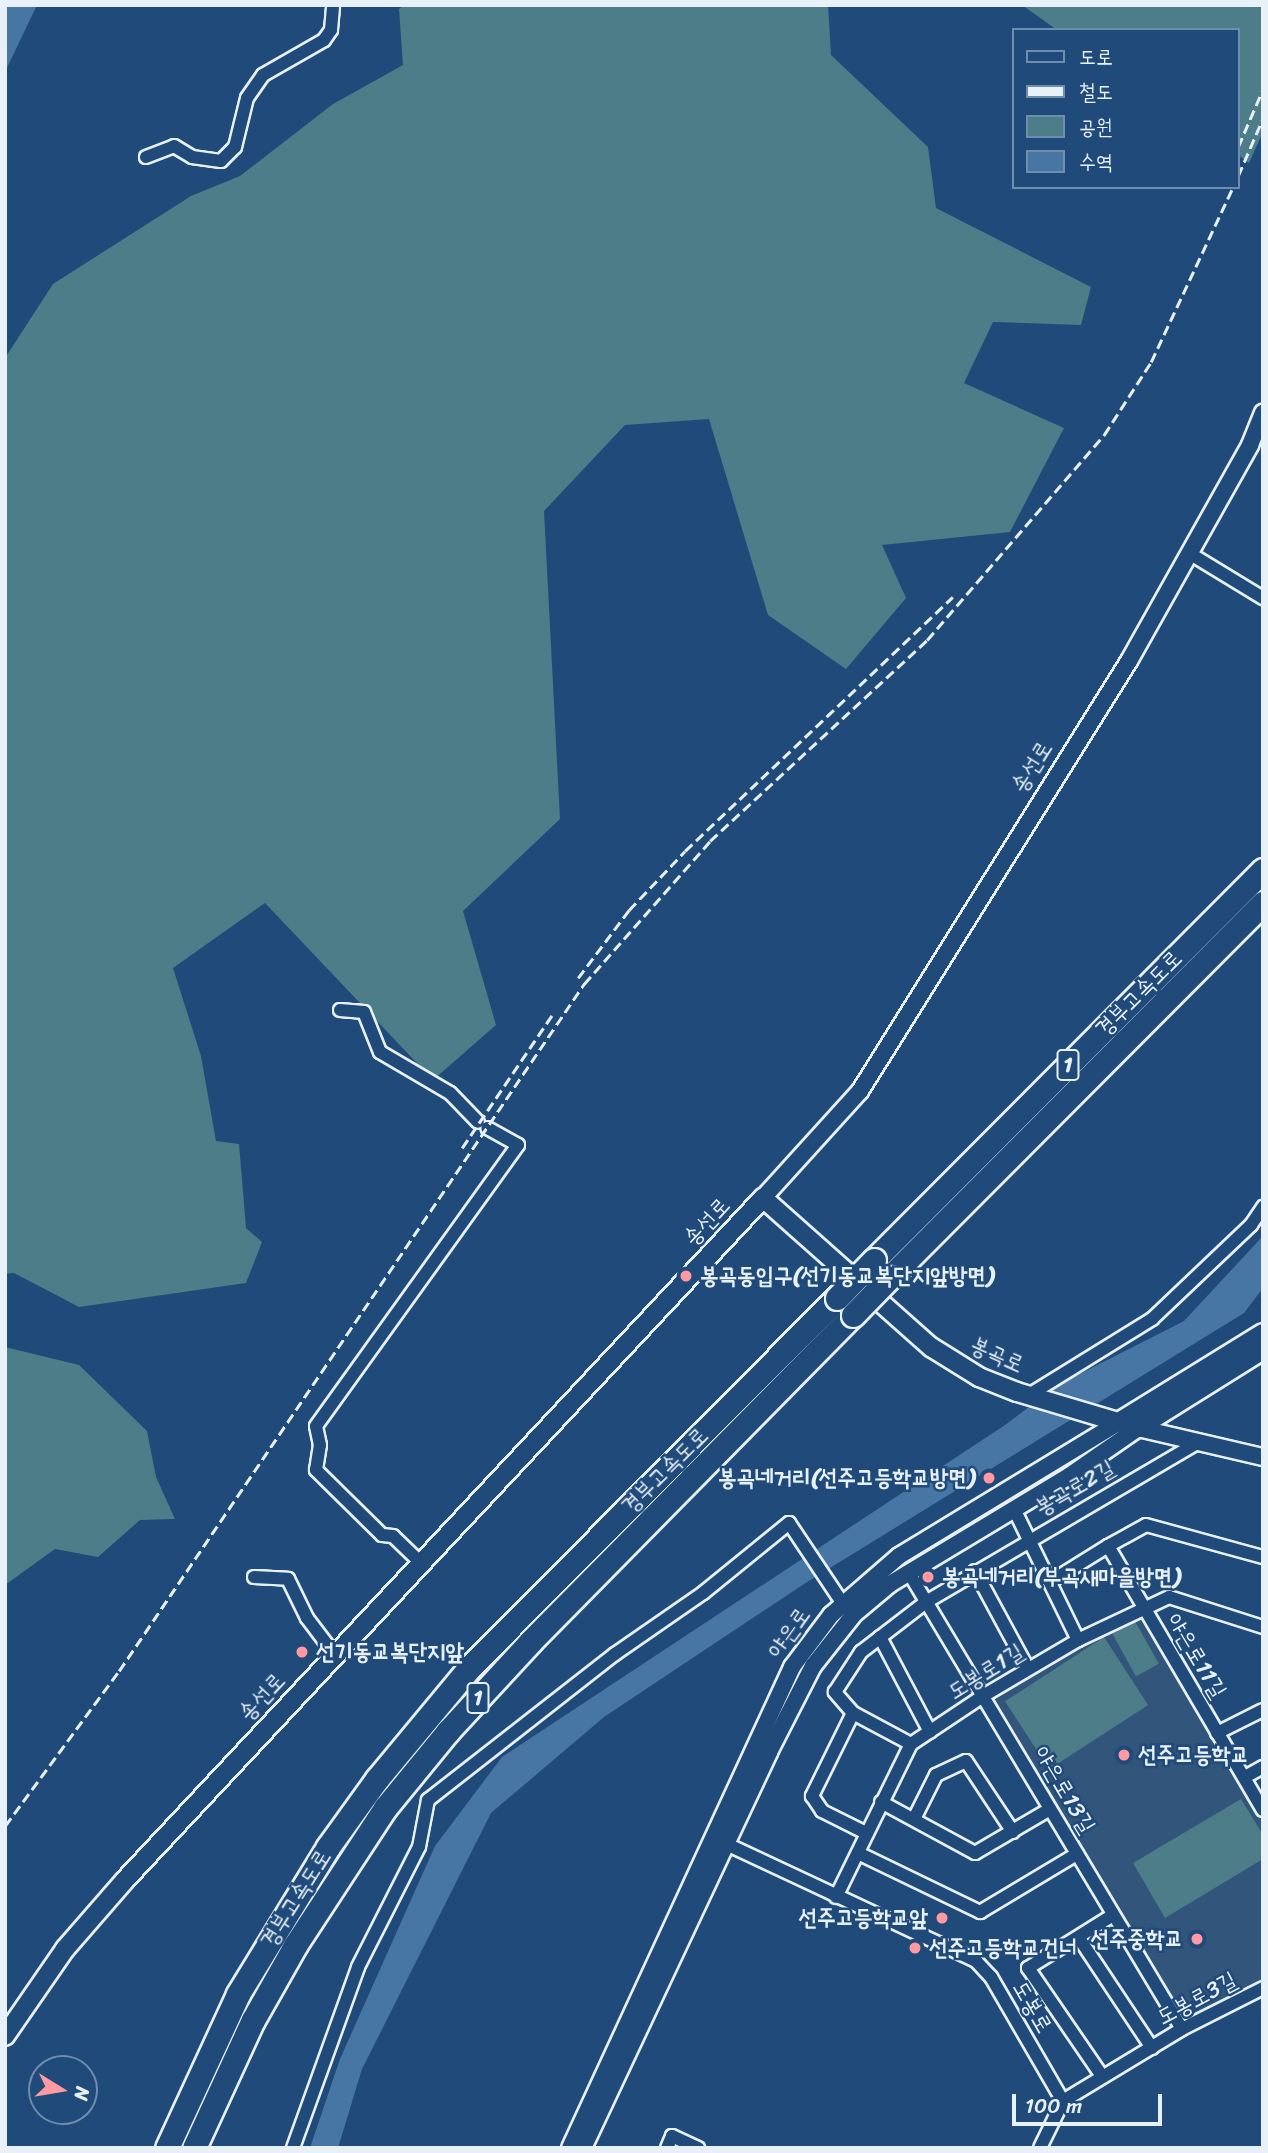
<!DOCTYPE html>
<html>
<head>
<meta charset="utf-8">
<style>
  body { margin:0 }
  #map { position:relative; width:1268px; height:2153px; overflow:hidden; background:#1f4a7a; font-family:Sriracha,"Poor Story",sans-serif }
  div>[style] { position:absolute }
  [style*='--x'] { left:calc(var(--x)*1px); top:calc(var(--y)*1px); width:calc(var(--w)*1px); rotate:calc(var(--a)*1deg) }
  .built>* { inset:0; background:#32557b }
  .green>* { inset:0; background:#4c7d88; transform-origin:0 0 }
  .water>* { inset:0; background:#4876a4 }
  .roads { filter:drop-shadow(2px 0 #e8f1f8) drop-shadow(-2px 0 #e8f1f8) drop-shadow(0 2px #e8f1f8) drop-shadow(0 -2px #e8f1f8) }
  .minor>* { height:12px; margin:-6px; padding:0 6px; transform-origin:6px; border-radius:6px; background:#1f4a7a }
  .tertiary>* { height:16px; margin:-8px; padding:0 8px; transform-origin:8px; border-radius:8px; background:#1f4a7a }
  .secondary>* { height:18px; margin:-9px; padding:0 9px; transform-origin:9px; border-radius:9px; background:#1f4a7a }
  .motorway>* { height:23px; margin:-11.5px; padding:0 11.5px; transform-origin:11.5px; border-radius:11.5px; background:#1f4a7a }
  .rail>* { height:2.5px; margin-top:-1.25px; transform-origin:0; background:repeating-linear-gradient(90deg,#e8f1f8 0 10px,transparent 0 15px) }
  .bridges { filter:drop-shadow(2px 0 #e8f1f8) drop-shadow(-2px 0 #e8f1f8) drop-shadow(0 2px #e8f1f8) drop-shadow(0 -2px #e8f1f8) }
  .motorway-bridge>* { height:23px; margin:-11.5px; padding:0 11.5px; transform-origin:11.5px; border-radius:11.5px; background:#1f4a7a }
  .dots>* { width:19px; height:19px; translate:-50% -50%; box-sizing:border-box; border:4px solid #1f4a7a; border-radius:50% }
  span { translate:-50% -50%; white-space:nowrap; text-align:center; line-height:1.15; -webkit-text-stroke:5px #1f4a7a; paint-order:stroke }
  .shield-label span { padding:2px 5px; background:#1f4a7a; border:2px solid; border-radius:5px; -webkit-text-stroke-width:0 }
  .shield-label { font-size:21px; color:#e8f1f8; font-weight:700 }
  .street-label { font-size:23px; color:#e8f1f8 }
  .poi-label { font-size:23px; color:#e8f1f8; font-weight:700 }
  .left { translate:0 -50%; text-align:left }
  .right { translate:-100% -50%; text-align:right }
  .frame { position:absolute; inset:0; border:7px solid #e8f1f8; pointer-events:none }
  .legend { position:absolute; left:1012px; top:28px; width:228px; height:161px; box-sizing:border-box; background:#1f4a7a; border:2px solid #6f8dac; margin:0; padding:9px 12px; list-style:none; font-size:21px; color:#e8f1f8 }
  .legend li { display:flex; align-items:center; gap:14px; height:35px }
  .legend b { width:35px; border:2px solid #6f8dac }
  .north { position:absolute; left:28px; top:2055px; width:70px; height:70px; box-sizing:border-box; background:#1f4a7a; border:2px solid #6f8dac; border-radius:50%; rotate:101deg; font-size:19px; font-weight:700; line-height:28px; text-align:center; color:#e8f1f8 }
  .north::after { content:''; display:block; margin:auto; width:24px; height:32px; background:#ff9aa2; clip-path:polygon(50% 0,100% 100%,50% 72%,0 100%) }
  .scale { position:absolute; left:1012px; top:2094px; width:150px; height:32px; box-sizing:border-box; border:4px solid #e8f1f8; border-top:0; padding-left:9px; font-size:21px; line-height:24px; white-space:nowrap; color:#e8f1f8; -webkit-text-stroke:5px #1f4a7a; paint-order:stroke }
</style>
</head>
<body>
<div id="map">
  <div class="built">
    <div style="clip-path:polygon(1142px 1607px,1263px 1810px,1263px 1988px,1182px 2029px,983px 1696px)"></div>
  </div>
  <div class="green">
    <div style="clip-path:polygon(404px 5px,828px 5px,831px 55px,928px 147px,936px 208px,1091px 287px,1081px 325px,993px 322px,964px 383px,1064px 428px,1010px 532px,882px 545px,906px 598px,846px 669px,768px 615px,709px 419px,625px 425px,544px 511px,560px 819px,463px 911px,496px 1025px,433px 1080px,265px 903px,173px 968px,201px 1056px,216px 1141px,239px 1144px,246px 1228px,262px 1242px,246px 1283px,79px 1307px,14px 1273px,5px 1274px,5px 358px,53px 284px,191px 196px,240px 176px,333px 104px,403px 65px,399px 9px)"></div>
    <div style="clip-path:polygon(1022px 5px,1263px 5px,1263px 132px,1249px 163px,1238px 155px,1238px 30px,1057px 30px)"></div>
    <div style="clip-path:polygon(5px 1347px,79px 1365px,147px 1431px,156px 1477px,175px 1519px,140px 1520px,98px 1557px,55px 1549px,5px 1585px)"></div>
    <div style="left:1135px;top:1621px;width:49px;height:26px;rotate:61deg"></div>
    <div style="left:1104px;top:1637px;width:81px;height:118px;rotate:57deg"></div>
    <div style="clip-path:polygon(1241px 1799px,1263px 1835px,1263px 1859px,1165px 1918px,1133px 1863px)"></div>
  </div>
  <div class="water">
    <div style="clip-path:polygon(6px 5px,37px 5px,5px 72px,5px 8px)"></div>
    <div style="clip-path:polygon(1263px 1236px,1263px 1288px,1244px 1313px,804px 1584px,604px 1717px,491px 1813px,362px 2069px,338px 2148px,310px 2148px,340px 2059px,435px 1846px,502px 1757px,1005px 1425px,1060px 1384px,1184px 1321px)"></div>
  </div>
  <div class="roads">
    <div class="minor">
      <div style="--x:146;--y:157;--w:30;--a:-21"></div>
      <div style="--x:174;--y:146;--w:21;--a:31"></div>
      <div style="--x:192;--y:157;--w:29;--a:8"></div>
      <div style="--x:221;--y:161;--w:20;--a:-45"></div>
      <div style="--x:235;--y:147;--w:50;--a:-76.2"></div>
      <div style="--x:247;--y:98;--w:28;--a:-55"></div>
      <div style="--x:263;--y:75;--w:70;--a:-29.8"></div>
      <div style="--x:324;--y:40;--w:12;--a:-55"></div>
      <div style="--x:331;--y:30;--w:25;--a:-85"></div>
      <div style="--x:1189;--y:553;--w:87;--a:31.3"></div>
      <div style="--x:340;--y:1010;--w:24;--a:5"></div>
      <div style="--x:364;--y:1012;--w:43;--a:68.2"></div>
      <div style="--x:380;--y:1052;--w:81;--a:30.4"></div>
      <div style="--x:450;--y:1093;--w:40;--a:46"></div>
      <div style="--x:1029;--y:1395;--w:145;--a:-31.7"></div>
      <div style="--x:1152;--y:1319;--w:137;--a:-43.5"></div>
      <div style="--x:1251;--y:1225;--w:22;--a:-56"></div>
      <div style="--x:1014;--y:1509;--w:146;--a:64"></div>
      <div style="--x:1108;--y:1546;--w:43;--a:-28.9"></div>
      <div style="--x:1146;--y:1525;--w:121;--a:15.3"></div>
      <div style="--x:422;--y:1564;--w:40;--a:-136"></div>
      <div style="--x:393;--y:1536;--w:11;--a:-175"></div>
      <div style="--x:382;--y:1535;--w:93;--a:-135.4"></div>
      <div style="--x:316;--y:1470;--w:25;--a:-81"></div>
      <div style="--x:320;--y:1445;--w:19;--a:-102"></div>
      <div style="--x:316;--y:1426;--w:346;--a:-54.3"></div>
      <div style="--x:518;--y:1145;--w:35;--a:-151"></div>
      <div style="--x:975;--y:1571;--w:111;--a:61.6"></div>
      <div style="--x:909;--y:1573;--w:531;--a:59.09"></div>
      <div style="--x:254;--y:1577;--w:34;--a:3"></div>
      <div style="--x:288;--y:1579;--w:43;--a:64"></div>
      <div style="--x:307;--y:1618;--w:46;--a:52.9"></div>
      <div style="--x:1050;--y:1582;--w:68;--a:-31.8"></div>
      <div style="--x:1108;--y:1546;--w:306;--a:59.6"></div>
      <div style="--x:880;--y:1637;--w:107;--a:62.2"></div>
      <div style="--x:853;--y:1713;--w:93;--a:116.3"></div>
      <div style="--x:812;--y:1796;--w:18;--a:56"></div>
      <div style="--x:822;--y:1811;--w:49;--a:26.6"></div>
      <div style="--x:1217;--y:1733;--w:51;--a:-26.6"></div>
      <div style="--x:911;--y:1744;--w:66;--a:-151.9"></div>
      <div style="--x:853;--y:1713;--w:28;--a:-131"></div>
      <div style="--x:835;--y:1692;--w:48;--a:-57"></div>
      <div style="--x:861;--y:1652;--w:82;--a:-37.6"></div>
      <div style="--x:926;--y:1602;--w:314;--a:-30.4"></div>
      <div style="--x:1245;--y:1777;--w:21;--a:-29"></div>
      <div style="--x:881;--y:1802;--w:107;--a:28.5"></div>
      <div style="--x:975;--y:1853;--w:87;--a:-30.4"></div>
      <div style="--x:915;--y:1817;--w:47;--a:-63.4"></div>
      <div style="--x:936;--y:1775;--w:33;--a:-25"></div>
      <div style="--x:966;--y:1761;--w:85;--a:56.5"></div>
      <div style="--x:720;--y:1841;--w:283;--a:25.1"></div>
      <div style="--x:976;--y:1961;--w:22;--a:47"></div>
      <div style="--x:991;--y:1977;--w:143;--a:59.9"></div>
      <div style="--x:1063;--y:2101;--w:52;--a:116.1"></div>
      <div style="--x:858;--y:1853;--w:136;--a:25.8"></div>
      <div style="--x:980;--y:1912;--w:113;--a:-30.9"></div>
      <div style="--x:836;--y:1897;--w:170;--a:-63.9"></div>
      <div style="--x:911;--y:1744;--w:87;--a:-33.7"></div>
      <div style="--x:983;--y:1696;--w:110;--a:-30.5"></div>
      <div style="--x:1078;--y:1640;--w:101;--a:-25.3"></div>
      <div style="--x:1169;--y:1597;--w:99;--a:17.7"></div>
      <div style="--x:1079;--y:1938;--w:132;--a:56.4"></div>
      <div style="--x:1102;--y:2076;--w:131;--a:-124.4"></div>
      <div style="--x:1028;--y:1968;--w:100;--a:-31.9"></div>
      <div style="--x:1063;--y:2101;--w:139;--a:-31.2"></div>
      <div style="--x:1182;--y:2029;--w:91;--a:-26.8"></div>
      <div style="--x:293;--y:2148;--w:192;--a:-70.2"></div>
      <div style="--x:358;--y:1967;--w:135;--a:-63.1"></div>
      <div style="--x:419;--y:1847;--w:48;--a:-79.2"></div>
      <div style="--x:428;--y:1800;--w:237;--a:-38"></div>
      <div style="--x:615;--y:1654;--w:107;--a:-34.7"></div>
      <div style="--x:703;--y:1593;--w:111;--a:-39.1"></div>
      <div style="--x:789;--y:1523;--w:97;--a:56.3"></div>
      <div style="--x:667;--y:2148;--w:13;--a:-67"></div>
      <div style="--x:672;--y:2136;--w:29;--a:25"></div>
    </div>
    <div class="tertiary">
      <div style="--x:763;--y:1198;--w:144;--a:-47.8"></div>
      <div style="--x:860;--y:1091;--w:507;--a:-57.97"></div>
      <div style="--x:1129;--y:661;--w:248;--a:-60.7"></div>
      <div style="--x:1250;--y:445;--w:35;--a:-68"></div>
      <div style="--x:570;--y:2148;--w:530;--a:-65.22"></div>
      <div style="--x:792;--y:1667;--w:65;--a:-53.1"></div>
      <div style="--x:831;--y:1615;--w:90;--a:-40.9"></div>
      <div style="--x:899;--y:1556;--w:258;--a:-31.3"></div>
      <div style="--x:583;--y:2148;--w:438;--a:-64.8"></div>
      <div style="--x:769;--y:1752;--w:97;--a:-62.9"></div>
      <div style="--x:813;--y:1666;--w:66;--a:-51.7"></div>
      <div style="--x:854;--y:1614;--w:47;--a:-39.8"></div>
      <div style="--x:890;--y:1584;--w:209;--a:-31.1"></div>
      <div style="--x:1069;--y:1476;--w:84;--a:-34.8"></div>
      <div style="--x:1138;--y:1428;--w:128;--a:13.1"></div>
    </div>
    <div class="secondary">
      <div style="--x:1119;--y:1422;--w:169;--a:-31.7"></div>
      <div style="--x:5;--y:2036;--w:106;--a:-55.4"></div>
      <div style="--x:65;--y:1949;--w:91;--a:-49"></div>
      <div style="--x:125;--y:1880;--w:934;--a:-46.91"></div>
      <div style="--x:763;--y:1198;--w:225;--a:41.6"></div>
      <div style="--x:931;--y:1347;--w:57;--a:32"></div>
      <div style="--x:979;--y:1377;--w:41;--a:21.5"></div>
      <div style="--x:1017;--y:1392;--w:126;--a:16.6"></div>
      <div style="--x:1138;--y:1428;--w:147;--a:-32"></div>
    </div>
    <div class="motorway">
      <div style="--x:874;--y:1260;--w:551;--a:-45.07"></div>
      <div style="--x:889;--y:1278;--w:530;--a:-45.08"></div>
      <div style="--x:167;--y:2148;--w:170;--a:-65.2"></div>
      <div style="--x:238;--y:1994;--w:172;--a:-58.5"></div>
      <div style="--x:328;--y:1847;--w:84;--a:-54.2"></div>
      <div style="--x:377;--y:1779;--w:144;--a:-50.3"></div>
      <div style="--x:469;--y:1668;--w:522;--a:-45.16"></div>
      <div style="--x:194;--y:2148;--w:141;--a:-65.3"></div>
      <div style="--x:253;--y:2020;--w:87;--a:-60.5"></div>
      <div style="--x:296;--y:1944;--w:163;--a:-56.8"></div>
      <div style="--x:385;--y:1808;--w:99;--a:-50.7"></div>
      <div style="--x:448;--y:1731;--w:121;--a:-47.3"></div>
      <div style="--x:530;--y:1642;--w:460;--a:-45.4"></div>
    </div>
  </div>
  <div class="rail">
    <div style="--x:1238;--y:147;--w:63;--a:-66.7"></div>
    <div style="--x:1238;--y:176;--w:63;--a:-66.7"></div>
    <div style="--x:578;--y:978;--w:85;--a:-53.1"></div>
    <div style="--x:629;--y:910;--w:81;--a:-46.5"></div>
    <div style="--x:685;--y:851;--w:369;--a:-43.5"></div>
    <div style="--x:462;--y:1148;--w:161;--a:-55.9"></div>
    <div style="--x:5;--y:1826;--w:192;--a:-53.7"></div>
    <div style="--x:119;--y:1671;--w:830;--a:-55.91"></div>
    <div style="--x:584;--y:984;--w:191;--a:-48.6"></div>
    <div style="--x:710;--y:841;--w:296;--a:-42.8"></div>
    <div style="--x:927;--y:640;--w:271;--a:-49.2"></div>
    <div style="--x:1104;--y:435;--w:87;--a:-57.2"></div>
    <div style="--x:1151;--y:362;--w:193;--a:-64.9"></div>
  </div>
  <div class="bridges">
    <div class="motorway-bridge">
      <div style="--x:837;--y:1298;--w:53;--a:-45.8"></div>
      <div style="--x:853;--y:1315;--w:52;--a:-45.8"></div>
    </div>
  </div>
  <div class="dots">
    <div style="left:686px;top:1276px;background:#ff9aa2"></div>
    <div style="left:989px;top:1478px;background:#ff9aa2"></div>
    <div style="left:928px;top:1577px;background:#ff9aa2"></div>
    <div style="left:302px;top:1652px;background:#ff9aa2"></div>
    <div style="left:1124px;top:1755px;background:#ff9aa2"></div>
    <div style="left:942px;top:1918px;background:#ff9aa2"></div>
    <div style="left:1197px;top:1939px;background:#ff9aa2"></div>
    <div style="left:915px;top:1948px;background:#ff9aa2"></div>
  </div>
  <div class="shield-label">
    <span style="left:1068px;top:1065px">1</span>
    <span style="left:478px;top:1698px">1</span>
  </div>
  <div class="street-label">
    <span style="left:1032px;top:767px;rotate:-58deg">송선로</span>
    <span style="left:1139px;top:994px;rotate:-45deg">경부고속도로</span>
    <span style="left:707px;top:1222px;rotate:-47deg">송선로</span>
    <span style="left:997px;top:1355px;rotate:24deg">봉곡로</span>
    <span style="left:665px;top:1471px;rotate:-45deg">경부고속도로</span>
    <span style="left:1075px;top:1488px;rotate:-30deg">봉곡로2길</span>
    <span style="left:789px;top:1633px;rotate:-55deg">야은로</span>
    <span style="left:1196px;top:1656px;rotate:59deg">야은로11길</span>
    <span style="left:986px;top:1672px;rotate:-32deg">도봉로1길</span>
    <span style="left:262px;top:1697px;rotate:-47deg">송선로</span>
    <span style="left:1064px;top:1790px;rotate:59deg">야은로13길</span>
    <span style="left:296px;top:1899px;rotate:-58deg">경부고속도로</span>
    <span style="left:1197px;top:1999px;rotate:-28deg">도봉로3길</span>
    <span style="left:1032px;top:2007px;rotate:60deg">도봉로</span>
  </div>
  <div class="poi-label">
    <span class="left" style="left:700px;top:1276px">봉곡동입구(선기동교복단지앞방면)</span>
    <span class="right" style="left:975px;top:1478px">봉곡네거리(선주고등학교방면)</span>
    <span class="left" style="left:942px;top:1577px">봉곡네거리(부곡새마을방면)</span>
    <span class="left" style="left:316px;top:1652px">선기동교복단지앞</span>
    <span class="left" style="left:1138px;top:1755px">선주고등학교</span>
    <span class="right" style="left:928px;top:1918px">선주고등학교앞</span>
    <span class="right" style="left:1183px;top:1939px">선주중학교</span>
    <span class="left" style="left:929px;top:1948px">선주고등학교건너</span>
  </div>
  <div class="frame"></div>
  <ul class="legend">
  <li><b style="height:9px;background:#1f4a7a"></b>도로</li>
  <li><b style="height:9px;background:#e8f1f8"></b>철도</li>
  <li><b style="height:19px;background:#4c7d88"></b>공원</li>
  <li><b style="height:19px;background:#4876a4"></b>수역</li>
  </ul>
  <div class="north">N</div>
  <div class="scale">100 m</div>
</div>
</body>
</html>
